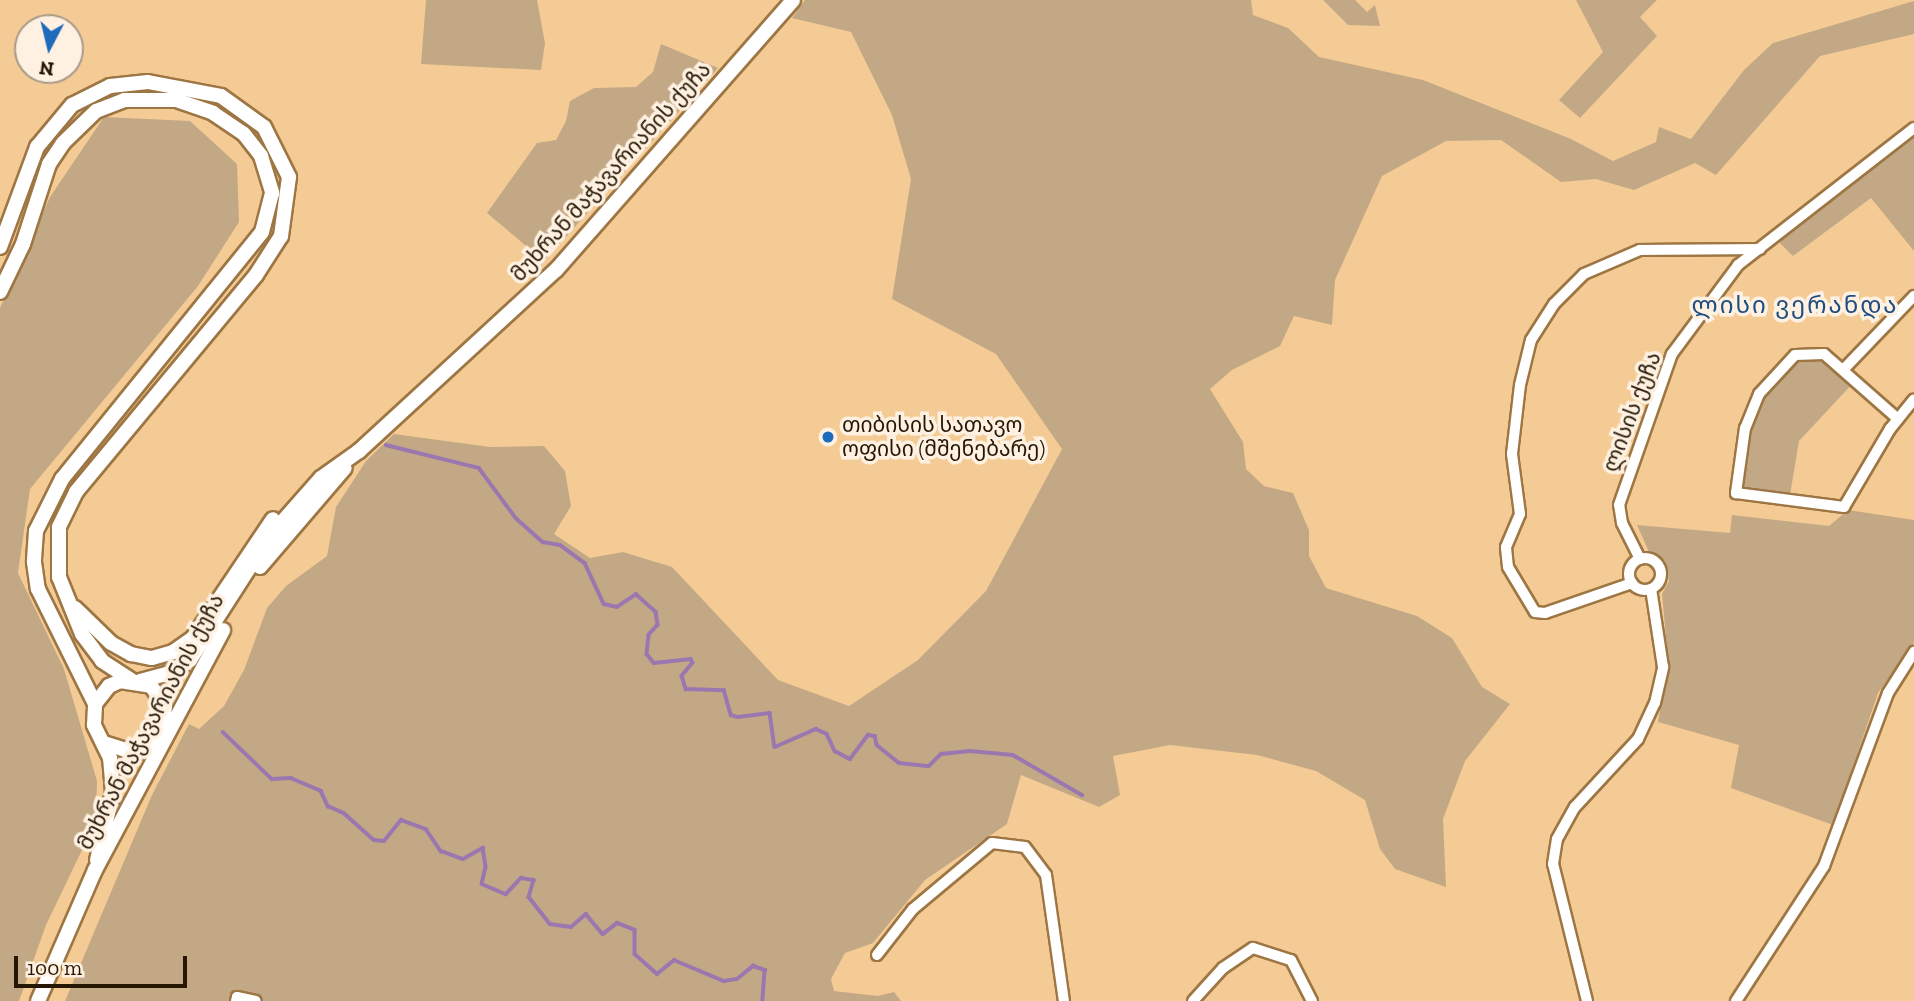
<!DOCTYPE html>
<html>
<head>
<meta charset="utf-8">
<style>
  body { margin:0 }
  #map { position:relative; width:1914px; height:1001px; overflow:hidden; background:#f5cb95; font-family:"Zilla Slab","Noto Sans Georgian",serif }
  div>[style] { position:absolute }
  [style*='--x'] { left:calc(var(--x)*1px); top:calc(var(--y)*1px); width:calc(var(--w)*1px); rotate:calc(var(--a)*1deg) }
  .green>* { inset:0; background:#c3a885 }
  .stream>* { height:3.5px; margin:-1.75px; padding:0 1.75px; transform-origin:1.75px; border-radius:1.75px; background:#9b77af }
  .roads { filter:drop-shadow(2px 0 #9d7643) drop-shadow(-2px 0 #9d7643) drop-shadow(0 2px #9d7643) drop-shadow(0 -2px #9d7643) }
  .street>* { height:10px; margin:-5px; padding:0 5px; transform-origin:5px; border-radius:5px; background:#fff }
  .street>.ring { margin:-5px; padding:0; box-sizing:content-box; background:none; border:10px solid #fff; border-radius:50% }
  .secondary>* { height:14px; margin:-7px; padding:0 7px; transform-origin:7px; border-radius:7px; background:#fff }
  .dots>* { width:19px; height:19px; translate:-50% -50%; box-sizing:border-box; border:4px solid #fef1e2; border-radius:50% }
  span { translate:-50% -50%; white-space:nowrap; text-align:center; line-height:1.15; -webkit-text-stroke:7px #fef1e2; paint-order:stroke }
  .street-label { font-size:21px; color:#261703 }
  .poi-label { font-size:21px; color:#261703 }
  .left { translate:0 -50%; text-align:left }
  .quarter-label { font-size:24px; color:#1e4d81; letter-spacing:2px }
  .north { position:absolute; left:14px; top:14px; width:70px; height:70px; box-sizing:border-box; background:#fef1e2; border:2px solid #a89a89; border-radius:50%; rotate:187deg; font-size:19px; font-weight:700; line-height:28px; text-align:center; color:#261703 }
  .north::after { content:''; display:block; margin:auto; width:24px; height:32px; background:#1d6bba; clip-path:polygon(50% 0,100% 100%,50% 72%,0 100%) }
  .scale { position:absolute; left:14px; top:956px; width:173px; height:32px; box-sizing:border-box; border:4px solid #261703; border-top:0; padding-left:9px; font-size:21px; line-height:24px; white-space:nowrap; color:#261703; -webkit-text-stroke:5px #fef1e2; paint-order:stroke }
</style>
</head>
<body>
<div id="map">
  <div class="green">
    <div style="clip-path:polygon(426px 0,537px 0,545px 43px,541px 70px,421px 64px)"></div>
    <div style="clip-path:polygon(805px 0,1251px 0,1253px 15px,1288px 28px,1319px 57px,1423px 80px,1571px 139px,1613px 161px,1656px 142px,1659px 127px,1691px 139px,1744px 70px,1773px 43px,1914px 1px,1914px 34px,1820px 56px,1716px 175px,1695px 163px,1634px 190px,1596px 179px,1561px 182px,1501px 140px,1446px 141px,1382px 176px,1335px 280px,1332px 325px,1294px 316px,1280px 346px,1232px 370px,1210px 389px,1243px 442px,1246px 469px,1264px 486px,1293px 493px,1309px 530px,1309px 556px,1326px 588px,1417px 616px,1452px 638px,1482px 687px,1510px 704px,1465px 761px,1443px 819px,1446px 887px,1395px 869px,1380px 849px,1365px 800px,1316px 771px,1257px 755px,1170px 745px,1113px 756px,1120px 795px,1099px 807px,1021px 775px,1007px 824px,925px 880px,873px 943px,845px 953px,831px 979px,834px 991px,878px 996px,894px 992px,901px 1001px,65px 1001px,152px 795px,189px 724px,199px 729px,224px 706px,244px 670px,267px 608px,286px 586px,327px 556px,336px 507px,366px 461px,394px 434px,490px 447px,544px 446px,565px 471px,571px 506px,554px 534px,590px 558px,623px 552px,672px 567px,778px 680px,849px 706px,918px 660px,986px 591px,1062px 449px,996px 354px,892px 299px,911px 179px,892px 115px,851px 32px,792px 18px)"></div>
    <div style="clip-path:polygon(1323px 0,1355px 0,1367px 12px,1375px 5px,1380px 26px,1348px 25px)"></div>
    <div style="clip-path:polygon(1576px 0,1657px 0,1640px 17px,1657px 36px,1580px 118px,1559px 100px,1603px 52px)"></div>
    <div style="clip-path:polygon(661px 44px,718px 68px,544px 261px,487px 213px,537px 143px,556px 140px,566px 121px,570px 101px,594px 88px,636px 87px,653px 72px)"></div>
    <div style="clip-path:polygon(104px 117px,190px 121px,237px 164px,239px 222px,198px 286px,30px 489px,18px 573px,64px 669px,97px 781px,96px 821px,46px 925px,19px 1001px,0 1001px,0 308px,50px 197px)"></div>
    <div style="clip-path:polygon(1914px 135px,1914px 251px,1871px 198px,1793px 256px,1779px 242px)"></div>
    <div style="clip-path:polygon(1824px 354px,1855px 381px,1799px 441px,1789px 501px,1736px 493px,1745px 428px,1759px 394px,1795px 355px)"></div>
    <div style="clip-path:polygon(1848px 510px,1914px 520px,1914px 642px,1878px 693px,1833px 825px,1731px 788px,1739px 745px,1658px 722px,1668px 660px,1662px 594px,1669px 581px,1665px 560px,1649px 552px,1637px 525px,1730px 533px,1732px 515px,1829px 526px)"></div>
  </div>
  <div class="stream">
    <div style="--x:386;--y:445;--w:96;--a:13.9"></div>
    <div style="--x:479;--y:468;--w:62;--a:53.5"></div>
    <div style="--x:516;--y:518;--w:36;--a:42"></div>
    <div style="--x:543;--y:542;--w:17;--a:10"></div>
    <div style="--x:560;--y:545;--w:31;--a:36"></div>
    <div style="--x:585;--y:563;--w:45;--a:65.1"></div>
    <div style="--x:604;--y:604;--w:13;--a:13"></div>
    <div style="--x:617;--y:607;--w:23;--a:-34"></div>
    <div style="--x:636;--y:594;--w:27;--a:42"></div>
    <div style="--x:656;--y:612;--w:13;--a:81"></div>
    <div style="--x:658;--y:625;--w:13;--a:132"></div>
    <div style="--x:649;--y:635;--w:19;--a:96"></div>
    <div style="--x:647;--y:654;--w:11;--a:52"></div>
    <div style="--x:654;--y:663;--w:37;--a:-6"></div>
    <div style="--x:691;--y:659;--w:4;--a:63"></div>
    <div style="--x:693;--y:663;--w:17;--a:130"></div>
    <div style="--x:682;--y:676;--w:14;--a:73"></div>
    <div style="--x:686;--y:689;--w:38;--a:2"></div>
    <div style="--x:724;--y:690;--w:26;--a:74"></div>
    <div style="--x:731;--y:715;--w:7;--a:16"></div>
    <div style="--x:738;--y:717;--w:32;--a:-7"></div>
    <div style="--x:770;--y:713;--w:34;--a:82"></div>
    <div style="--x:775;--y:747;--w:45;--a:-23.7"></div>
    <div style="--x:816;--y:729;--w:12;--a:24"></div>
    <div style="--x:827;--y:734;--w:19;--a:65"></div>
    <div style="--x:835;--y:751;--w:17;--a:28"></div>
    <div style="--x:850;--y:759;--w:30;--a:-53"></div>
    <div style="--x:868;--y:735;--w:7;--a:8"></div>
    <div style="--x:875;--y:736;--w:9;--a:77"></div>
    <div style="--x:877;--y:745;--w:28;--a:39"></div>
    <div style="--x:899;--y:763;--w:30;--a:6"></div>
    <div style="--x:929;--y:766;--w:17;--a:-45"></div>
    <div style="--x:941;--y:754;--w:29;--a:-6"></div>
    <div style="--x:970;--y:751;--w:43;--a:5.3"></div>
    <div style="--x:1013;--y:755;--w:80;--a:30.1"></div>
    <div style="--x:223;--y:732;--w:68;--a:43.8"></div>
    <div style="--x:272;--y:779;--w:19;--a:-3"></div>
    <div style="--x:291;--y:778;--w:33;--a:23"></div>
    <div style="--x:321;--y:791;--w:17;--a:65"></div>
    <div style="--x:328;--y:806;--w:17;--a:24"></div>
    <div style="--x:344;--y:813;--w:40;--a:42"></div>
    <div style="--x:374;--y:840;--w:10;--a:6"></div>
    <div style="--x:384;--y:841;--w:27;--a:-51"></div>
    <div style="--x:401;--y:820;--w:27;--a:20"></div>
    <div style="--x:426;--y:829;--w:27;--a:56"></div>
    <div style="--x:441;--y:851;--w:23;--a:20"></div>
    <div style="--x:463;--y:859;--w:23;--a:-29"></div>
    <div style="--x:483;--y:848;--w:19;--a:81"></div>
    <div style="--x:486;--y:867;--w:17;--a:103"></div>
    <div style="--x:482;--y:884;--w:26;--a:23"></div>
    <div style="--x:506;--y:894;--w:22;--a:-47"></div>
    <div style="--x:521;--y:878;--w:13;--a:9"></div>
    <div style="--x:534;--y:880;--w:18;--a:106"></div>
    <div style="--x:529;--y:897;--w:34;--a:52"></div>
    <div style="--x:550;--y:924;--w:21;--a:8"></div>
    <div style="--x:571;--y:927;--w:20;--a:-41"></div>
    <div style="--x:586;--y:914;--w:26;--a:50"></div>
    <div style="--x:603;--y:934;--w:18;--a:-38"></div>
    <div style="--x:617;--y:923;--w:19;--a:21"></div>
    <div style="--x:635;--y:930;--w:24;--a:90"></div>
    <div style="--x:635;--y:954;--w:30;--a:42"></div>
    <div style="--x:657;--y:974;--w:22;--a:-39"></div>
    <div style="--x:674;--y:960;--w:54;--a:22.8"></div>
    <div style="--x:724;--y:981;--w:13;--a:-9"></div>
    <div style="--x:737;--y:979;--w:21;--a:-39"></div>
    <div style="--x:753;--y:966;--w:13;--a:18"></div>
    <div style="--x:765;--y:970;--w:31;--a:94"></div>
  </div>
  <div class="roads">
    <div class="street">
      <div style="--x:1843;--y:370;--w:103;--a:-46.2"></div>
      <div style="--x:1898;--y:419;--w:98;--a:-138.7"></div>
      <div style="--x:1824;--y:354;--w:29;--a:178"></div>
      <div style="--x:1795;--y:355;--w:53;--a:132.7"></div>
      <div style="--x:1759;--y:394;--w:37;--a:112"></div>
      <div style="--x:1745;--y:428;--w:66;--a:97.9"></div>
      <div style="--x:1736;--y:493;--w:109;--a:7.4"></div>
      <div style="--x:1844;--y:507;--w:91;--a:-59.5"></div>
      <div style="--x:1890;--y:429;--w:38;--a:-51"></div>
      <div class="ring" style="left:1629px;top:558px;width:22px;height:22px"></div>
      <div style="--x:1640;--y:559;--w:40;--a:-116.6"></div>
      <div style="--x:1622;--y:523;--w:18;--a:-99"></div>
      <div style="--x:1619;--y:505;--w:160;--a:-70.7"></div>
      <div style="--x:1672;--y:354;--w:111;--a:-53.4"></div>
      <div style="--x:1738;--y:265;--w:223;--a:-37.9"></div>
      <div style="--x:1632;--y:583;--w:92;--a:161"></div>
      <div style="--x:1545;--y:613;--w:10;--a:-174"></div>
      <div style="--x:1535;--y:612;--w:52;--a:-121"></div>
      <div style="--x:1508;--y:567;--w:20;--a:-96"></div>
      <div style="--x:1506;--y:547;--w:36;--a:-67"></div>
      <div style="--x:1520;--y:514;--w:61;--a:-97.6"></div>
      <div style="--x:1512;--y:454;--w:69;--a:-83.4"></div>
      <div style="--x:1520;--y:385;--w:46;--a:-76.3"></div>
      <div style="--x:1531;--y:340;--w:43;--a:-57.4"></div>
      <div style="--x:1554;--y:304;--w:42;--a:-45"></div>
      <div style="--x:1584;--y:274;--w:61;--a:-23.2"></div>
      <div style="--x:1640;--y:250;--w:120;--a:-0.5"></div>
      <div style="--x:877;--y:955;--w:58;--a:-52"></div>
      <div style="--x:913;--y:909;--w:103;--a:-39.9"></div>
      <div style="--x:992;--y:843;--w:33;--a:7"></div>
      <div style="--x:1025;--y:847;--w:35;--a:53"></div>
      <div style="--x:1046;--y:875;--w:127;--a:81.9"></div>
      <div style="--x:236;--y:1001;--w:4;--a:-76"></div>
      <div style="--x:237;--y:997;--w:19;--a:12"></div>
      <div style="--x:1193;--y:1001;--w:45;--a:-47.7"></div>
      <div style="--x:1223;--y:968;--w:36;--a:-34"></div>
      <div style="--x:1253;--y:948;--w:40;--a:18"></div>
      <div style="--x:1291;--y:960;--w:46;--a:62.9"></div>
      <div style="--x:1587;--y:1001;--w:141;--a:-103.9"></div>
      <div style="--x:1553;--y:864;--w:25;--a:-81"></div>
      <div style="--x:1557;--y:839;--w:37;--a:-61"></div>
      <div style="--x:1575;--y:807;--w:93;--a:-47.2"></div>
      <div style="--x:1638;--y:739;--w:40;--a:-65"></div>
      <div style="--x:1655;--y:703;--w:37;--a:-77"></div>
      <div style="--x:1663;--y:667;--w:79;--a:-98.7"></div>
      <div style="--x:1736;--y:1001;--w:161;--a:-56.9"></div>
      <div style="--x:1824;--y:866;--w:184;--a:-69.7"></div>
      <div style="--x:1888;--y:693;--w:49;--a:-57.6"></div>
    </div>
    <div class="secondary">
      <div style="--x:0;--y:247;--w:107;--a:-69.7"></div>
      <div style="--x:37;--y:147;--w:55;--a:-50.2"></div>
      <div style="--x:72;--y:105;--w:42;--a:-26.6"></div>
      <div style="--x:110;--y:86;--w:38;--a:-6"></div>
      <div style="--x:148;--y:82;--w:74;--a:10.9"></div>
      <div style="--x:221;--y:96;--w:53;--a:35.8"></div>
      <div style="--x:264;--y:127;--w:56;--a:63.4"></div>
      <div style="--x:289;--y:177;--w:60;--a:97.7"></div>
      <div style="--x:281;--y:236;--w:46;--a:122.7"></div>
      <div style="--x:256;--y:275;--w:282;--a:129.7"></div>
      <div style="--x:76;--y:492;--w:39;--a:116"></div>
      <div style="--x:59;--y:527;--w:50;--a:90"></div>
      <div style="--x:59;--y:577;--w:61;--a:68"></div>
      <div style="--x:82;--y:634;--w:34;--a:53"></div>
      <div style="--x:102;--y:661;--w:35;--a:33"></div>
      <div style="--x:0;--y:292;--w:53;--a:-64.4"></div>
      <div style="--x:23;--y:244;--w:84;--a:-72"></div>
      <div style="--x:49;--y:164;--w:25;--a:-56"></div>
      <div style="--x:63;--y:143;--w:46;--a:-44.1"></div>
      <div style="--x:96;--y:111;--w:30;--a:-21"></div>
      <div style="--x:124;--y:100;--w:52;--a:0"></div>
      <div style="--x:176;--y:100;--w:39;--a:19"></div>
      <div style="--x:213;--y:113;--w:37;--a:34"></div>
      <div style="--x:244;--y:134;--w:28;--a:52"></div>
      <div style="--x:261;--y:156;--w:39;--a:73"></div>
      <div style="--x:272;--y:193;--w:40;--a:104.4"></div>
      <div style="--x:262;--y:232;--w:318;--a:129"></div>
      <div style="--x:62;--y:479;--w:58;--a:116.6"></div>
      <div style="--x:36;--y:531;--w:31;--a:94"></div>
      <div style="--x:34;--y:562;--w:27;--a:82"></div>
      <div style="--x:38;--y:589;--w:128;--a:63.6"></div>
      <div style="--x:260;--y:567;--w:130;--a:-49.4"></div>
      <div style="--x:75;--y:608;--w:50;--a:44.2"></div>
      <div style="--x:111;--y:643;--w:23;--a:29"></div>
      <div style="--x:131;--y:654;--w:21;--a:11"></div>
      <div style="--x:152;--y:658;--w:22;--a:-16"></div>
      <div style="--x:173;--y:652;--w:24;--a:-35"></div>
      <div style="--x:193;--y:638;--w:143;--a:-56.1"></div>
      <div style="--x:140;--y:681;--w:28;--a:-15"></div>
      <div style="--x:167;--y:674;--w:27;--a:-31"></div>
      <div style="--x:190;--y:660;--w:146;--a:-57.3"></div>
      <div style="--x:269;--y:537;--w:79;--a:-48.6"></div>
      <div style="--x:321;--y:478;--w:47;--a:-35.4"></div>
      <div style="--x:359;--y:451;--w:268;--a:-42.6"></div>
      <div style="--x:556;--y:270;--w:359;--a:-48.7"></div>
      <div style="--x:97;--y:860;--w:70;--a:-76.8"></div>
      <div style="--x:113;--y:792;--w:34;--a:-95"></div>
      <div style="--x:110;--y:758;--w:37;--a:-116"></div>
      <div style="--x:94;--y:725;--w:21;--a:-87"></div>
      <div style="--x:95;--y:704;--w:23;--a:-52"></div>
      <div style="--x:109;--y:686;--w:12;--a:-24"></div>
      <div style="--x:120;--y:681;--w:31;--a:9"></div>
      <div style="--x:151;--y:686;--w:24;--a:54"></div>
      <div style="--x:165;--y:705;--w:33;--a:95"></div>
      <div style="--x:162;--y:738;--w:31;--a:151"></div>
      <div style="--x:135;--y:753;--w:33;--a:-162"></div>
      <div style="--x:38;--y:1001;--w:143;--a:-66.5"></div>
      <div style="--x:95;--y:870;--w:272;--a:-61.9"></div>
    </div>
  </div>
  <div class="dots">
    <div style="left:828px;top:437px;background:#1d6bba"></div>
  </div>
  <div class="street-label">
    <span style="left:611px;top:172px;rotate:-48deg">მუხრან მაჭავარიანის ქუჩა</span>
    <span style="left:1632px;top:412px;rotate:-69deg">ლისის ქუჩა</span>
    <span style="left:151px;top:722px;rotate:-62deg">მუხრან მაჭავარიანის ქუჩა</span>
  </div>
  <div class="poi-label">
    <span class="left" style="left:842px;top:437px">თიბისის სათავო<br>ოფისი (მშენებარე)</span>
  </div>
  <div class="quarter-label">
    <span style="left:1795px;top:305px">ლისი ვერანდა</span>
  </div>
  <div class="north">N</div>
  <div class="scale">100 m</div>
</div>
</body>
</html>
